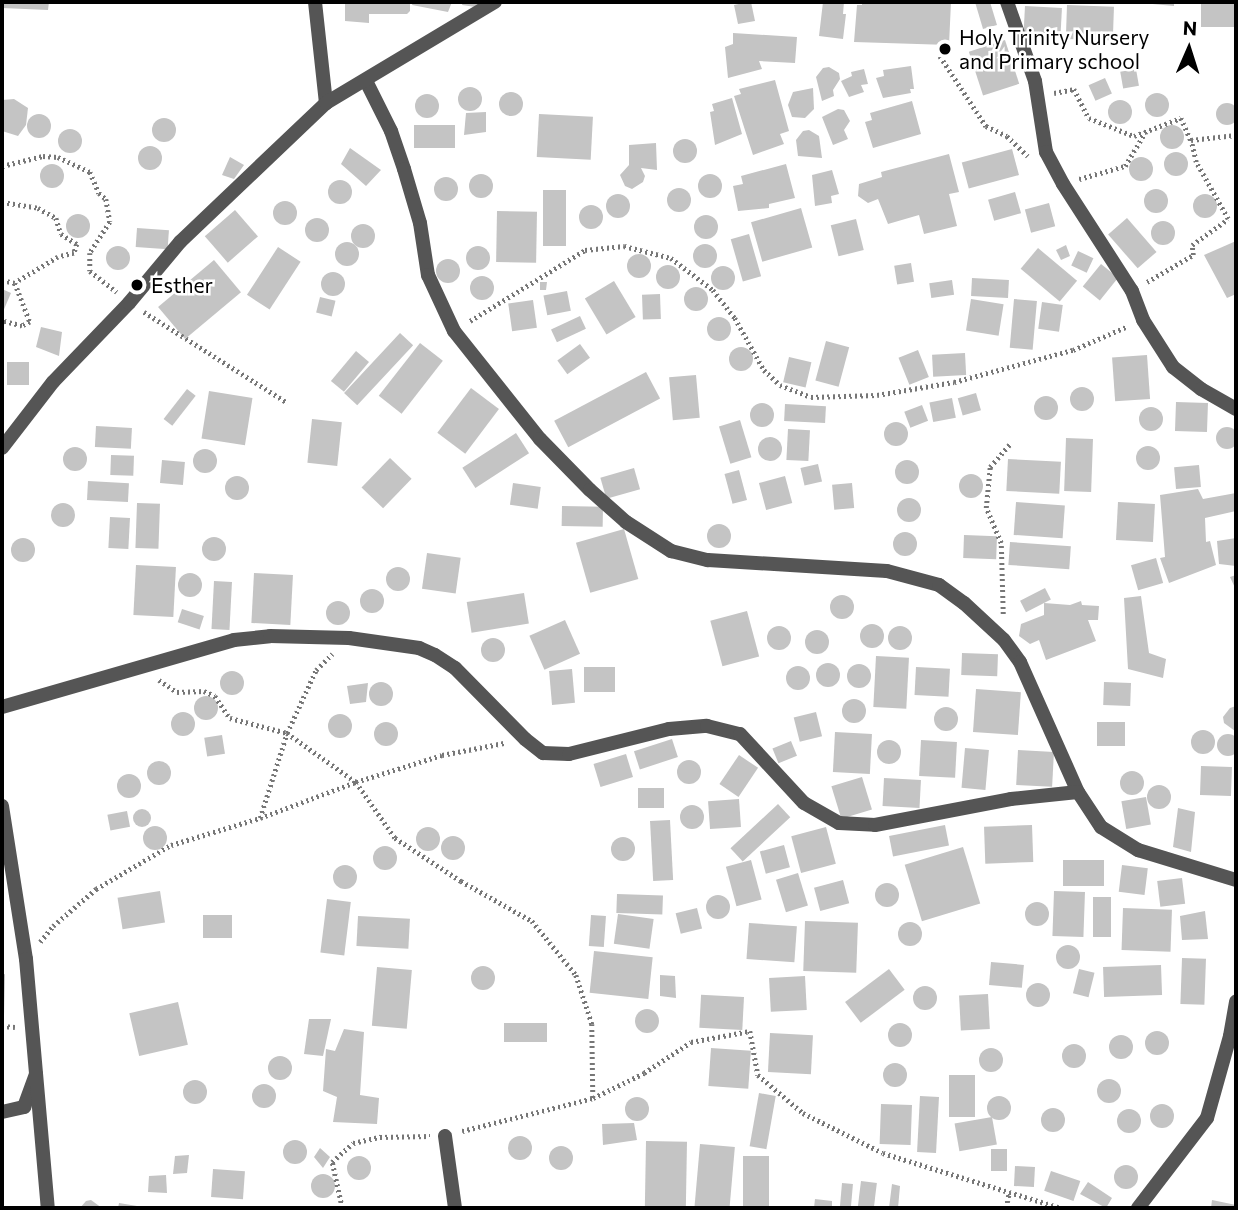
<!DOCTYPE html>
<html>
<head>
<meta charset="utf-8">
<style>
  body { margin:0 }
  #map { position:relative; width:1238px; height:1210px; overflow:hidden; background:#fff; font-family:Commissioner,sans-serif }
  div>[style] { position:absolute }
  [style*='--x'] { left:calc(var(--x)*1px); top:calc(var(--y)*1px); width:calc(var(--w)*1px); rotate:calc(var(--a)*1deg) }
  .building>* { inset:0; background:#c4c4c4; transform-origin:0 0 }
  .round { border-radius:50% }
  .path>* { height:4.5px; margin-top:-2.25px; transform-origin:0; background:repeating-linear-gradient(90deg,#777 0 2px,transparent 0 5.5px) }
  .minor>* { height:14px; margin:-7px; padding:0 7px; transform-origin:7px; border-radius:7px; background:#555 }
  .tertiary>* { height:14px; margin:-7px; padding:0 7px; transform-origin:7px; border-radius:7px; background:#555 }
  .dots>* { width:19px; height:19px; translate:-50% -50%; box-sizing:border-box; border:4px solid #fff; border-radius:50% }
  span { translate:-50% -50%; white-space:nowrap; text-align:center; line-height:1.15; -webkit-text-stroke:5px #fff; paint-order:stroke }
  .poi-label { font-size:21px; color:#000 }
  .left { translate:0 -50%; text-align:left }
  .frame { position:absolute; inset:0; border:4px solid #000; pointer-events:none }
  .north { position:absolute; left:1154px; top:14px; width:70px; height:70px; -webkit-text-stroke:5px #fff; paint-order:stroke; rotate:3deg; font-size:19px; font-weight:700; line-height:28px; text-align:center; color:#000 }
  .north::after { content:''; display:block; margin:auto; width:24px; height:32px; background:#000; clip-path:polygon(50% 0,100% 100%,50% 72%,0 100%) }
</style>
</head>
<body>
<div id="map">
  <div class="building">
    <div style="clip-path:polygon(2px 2px,49px 2px,48px 10px,2px 8px)"></div>
    <div style="clip-path:polygon(345px 2px,410px 2px,410px 11px,407px 14px,369px 14px,369px 23px,345px 21px)"></div>
    <div style="clip-path:polygon(413px 2px,452px 2px,448px 12px,412px 5px)"></div>
    <div style="clip-path:polygon(463px 2px,484px 2px,482px 8px,462px 5px)"></div>
    <div style="clip-path:polygon(748px 2px,751px 2px,755px 21px,738px 24px,734px 5px)"></div>
    <div style="clip-path:polygon(823px 2px,844px 2px,843px 14px,846px 14px,843px 39px,819px 36px)"></div>
    <div style="clip-path:polygon(862px 2px,951px 2px,949px 45px,854px 42px,857px 5px,862px 5px)"></div>
    <div style="clip-path:polygon(975px 2px,990px 2px,997px 25px,983px 29px)"></div>
    <div style="clip-path:polygon(1131px 2px,1174px 2px,1174px 6px)"></div>
    <div style="left:1201px;top:2px;width:35px;height:25px"></div>
    <div style="left:1067px;top:5px;width:47px;height:34px;rotate:2deg"></div>
    <div style="left:1025px;top:6px;width:37px;height:26px;rotate:3deg"></div>
    <div style="clip-path:polygon(733px 33px,797px 37px,795px 63px,759px 61px,762px 69px,728px 78px,725px 47px,733px 44px)"></div>
    <div style="left:1005px;top:40px;width:46px;height:38px;rotate:72deg"></div>
    <div style="clip-path:polygon(911px 66px,914px 89px,910px 89px,911px 93px,883px 98px,876px 78px,884px 76px,883px 70px)"></div>
    <div style="clip-path:polygon(829px 67px,839px 73px,840px 79px,833px 90px,834px 96px,822px 101px,816px 77px,823px 68px)"></div>
    <div style="clip-path:polygon(864px 69px,868px 84px,861px 85px,864px 92px,849px 97px,841px 81px,852px 76px,851px 72px)"></div>
    <div style="left:1136px;top:69px;width:17px;height:16px;rotate:80deg"></div>
    <div style="left:1105px;top:78px;width:17px;height:18px;rotate:66deg"></div>
    <div style="clip-path:polygon(775px 80px,789px 131px,780px 134px,784px 144px,753px 155px,734px 96px,741px 94px,739px 89px)"></div>
    <div class="round" style="left:458px;top:87px;width:24px;height:24px"></div>
    <div style="clip-path:polygon(813px 88px,814px 109px,805px 118px,792px 117px,788px 105px,793px 92px)"></div>
    <div class="round" style="left:499px;top:92px;width:24px;height:24px"></div>
    <div class="round" style="left:1145px;top:93px;width:24px;height:24px"></div>
    <div class="round" style="left:415px;top:94px;width:24px;height:24px"></div>
    <div style="clip-path:polygon(732px 98px,742px 134px,715px 145px,710px 112px,714px 111px,712px 104px)"></div>
    <div style="clip-path:polygon(14px 99px,28px 108px,26px 125px,18px 136px,2px 131px,2px 100px)"></div>
    <div class="round" style="left:1108px;top:100px;width:24px;height:24px"></div>
    <div style="clip-path:polygon(912px 101px,921px 134px,873px 148px,865px 122px,872px 120px,870px 113px)"></div>
    <div class="round" style="left:1216px;top:103px;width:22px;height:22px"></div>
    <div style="clip-path:polygon(838px 109px,844px 110px,850px 121px,844px 130px,848px 139px,833px 145px,822px 117px)"></div>
    <div style="clip-path:polygon(486px 112px,486px 132px,464px 135px,466px 113px)"></div>
    <div style="left:539px;top:114px;width:54px;height:43px;rotate:3deg"></div>
    <div class="round" style="left:27px;top:114px;width:24px;height:24px"></div>
    <div class="round" style="left:152px;top:118px;width:24px;height:24px"></div>
    <div style="left:455px;top:125px;width:23px;height:41px;rotate:90deg"></div>
    <div class="round" style="left:1160px;top:125px;width:24px;height:24px"></div>
    <div class="round" style="left:58px;top:129px;width:24px;height:24px"></div>
    <div style="clip-path:polygon(809px 130px,819px 136px,822px 158px,798px 156px,796px 140px,803px 131px)"></div>
    <div class="round" style="left:673px;top:139px;width:24px;height:24px"></div>
    <div style="clip-path:polygon(656px 143px,657px 170px,641px 168px,645px 176px,643px 182px,632px 189px,625px 186px,620px 175px,629px 165px,629px 145px)"></div>
    <div class="round" style="left:138px;top:146px;width:24px;height:24px"></div>
    <div style="clip-path:polygon(350px 148px,381px 170px,366px 186px,341px 164px)"></div>
    <div style="left:1012px;top:149px;width:27px;height:52px;rotate:75deg"></div>
    <div class="round" style="left:1164px;top:152px;width:24px;height:24px"></div>
    <div style="clip-path:polygon(949px 154px,959px 192px,949px 194px,957px 226px,924px 234px,919px 215px,888px 224px,878px 199px,868px 203px,858px 196px,859px 184px,882px 177px,881px 172px)"></div>
    <div style="clip-path:polygon(230px 157px,244px 165px,234px 179px,222px 175px)"></div>
    <div class="round" style="left:1129px;top:157px;width:24px;height:24px"></div>
    <div style="clip-path:polygon(786px 164px,795px 198px,769px 204px,769px 208px,738px 211px,733px 186px,743px 184px,741px 176px)"></div>
    <div class="round" style="left:40px;top:164px;width:24px;height:24px"></div>
    <div style="clip-path:polygon(832px 170px,839px 194px,831px 196px,832px 203px,815px 206px,812px 175px)"></div>
    <div class="round" style="left:698px;top:174px;width:24px;height:24px"></div>
    <div class="round" style="left:469px;top:174px;width:24px;height:24px"></div>
    <div class="round" style="left:434px;top:177px;width:24px;height:24px"></div>
    <div class="round" style="left:328px;top:180px;width:24px;height:24px"></div>
    <div class="round" style="left:667px;top:188px;width:24px;height:24px"></div>
    <div class="round" style="left:1144px;top:189px;width:24px;height:24px"></div>
    <div style="left:543px;top:190px;width:23px;height:56px"></div>
    <div style="left:1015px;top:192px;width:22px;height:28px;rotate:74deg"></div>
    <div class="round" style="left:1193px;top:194px;width:24px;height:24px"></div>
    <div class="round" style="left:606px;top:194px;width:24px;height:24px"></div>
    <div class="round" style="left:273px;top:201px;width:24px;height:24px"></div>
    <div style="left:1049px;top:203px;width:24px;height:25px;rotate:75deg"></div>
    <div class="round" style="left:579px;top:205px;width:24px;height:24px"></div>
    <div style="left:801px;top:208px;width:41px;height:52px;rotate:74deg"></div>
    <div style="left:235px;top:210px;width:35px;height:40px;rotate:49deg"></div>
    <div style="left:497px;top:211px;width:40px;height:51px;rotate:1deg"></div>
    <div class="round" style="left:66px;top:214px;width:24px;height:24px"></div>
    <div class="round" style="left:694px;top:215px;width:24px;height:24px"></div>
    <div style="left:1127px;top:218px;width:45px;height:25px;rotate:49deg"></div>
    <div class="round" style="left:305px;top:218px;width:24px;height:24px"></div>
    <div style="left:856px;top:219px;width:32px;height:26px;rotate:76deg"></div>
    <div class="round" style="left:1151px;top:221px;width:24px;height:24px"></div>
    <div class="round" style="left:351px;top:224px;width:24px;height:24px"></div>
    <div style="left:137px;top:228px;width:32px;height:19px;rotate:4deg"></div>
    <div style="left:749px;top:234px;width:44px;height:19px;rotate:74deg"></div>
    <div style="clip-path:polygon(1236px 241px,1236px 294px,1227px 298px,1204px 255px)"></div>
    <div class="round" style="left:335px;top:242px;width:24px;height:24px"></div>
    <div class="round" style="left:693px;top:244px;width:24px;height:24px"></div>
    <div style="clip-path:polygon(1066px 245px,1070px 256px,1061px 260px,1056px 250px)"></div>
    <div class="round" style="left:106px;top:246px;width:24px;height:24px"></div>
    <div class="round" style="left:466px;top:246px;width:24px;height:24px"></div>
    <div style="left:278px;top:247px;width:27px;height:57px;rotate:33deg"></div>
    <div style="left:1038px;top:248px;width:51px;height:27px;rotate:40deg"></div>
    <div style="left:1078px;top:251px;width:17px;height:16px;rotate:25deg"></div>
    <div class="round" style="left:627px;top:254px;width:24px;height:24px"></div>
    <div class="round" style="left:436px;top:259px;width:24px;height:24px"></div>
    <div style="left:214px;top:260px;width:42px;height:73px;rotate:50deg"></div>
    <div style="left:911px;top:263px;width:19px;height:17px;rotate:81deg"></div>
    <div style="left:1101px;top:264px;width:22px;height:29px;rotate:39deg"></div>
    <div class="round" style="left:656px;top:265px;width:24px;height:24px"></div>
    <div class="round" style="left:711px;top:266px;width:24px;height:24px"></div>
    <div class="round" style="left:321px;top:272px;width:24px;height:24px"></div>
    <div class="round" style="left:470px;top:276px;width:24px;height:24px"></div>
    <div style="left:972px;top:278px;width:37px;height:18px;rotate:3deg"></div>
    <div style="left:952px;top:280px;width:15px;height:23px;rotate:82deg"></div>
    <div style="left:614px;top:281px;width:42px;height:34px;rotate:59deg"></div>
    <div style="clip-path:polygon(540px 282px,547px 282px,546px 290px,540px 290px)"></div>
    <div class="round" style="left:684px;top:287px;width:24px;height:24px"></div>
    <div style="clip-path:polygon(2px 289px,11px 293px,2px 314px)"></div>
    <div style="left:567px;top:291px;width:20px;height:24px;rotate:79deg"></div>
    <div style="left:660px;top:294px;width:25px;height:18px;rotate:88deg"></div>
    <div style="left:320px;top:297px;width:16px;height:16px;rotate:14deg"></div>
    <div style="left:971px;top:299px;width:33px;height:32px;rotate:9deg"></div>
    <div style="left:1014px;top:299px;width:23px;height:49px;rotate:5deg"></div>
    <div style="left:533px;top:300px;width:28px;height:25px;rotate:82deg"></div>
    <div style="left:1042px;top:302px;width:21px;height:27px;rotate:8deg"></div>
    <div style="left:580px;top:316px;width:14px;height:32px;rotate:65deg"></div>
    <div class="round" style="left:707px;top:317px;width:24px;height:24px"></div>
    <div style="clip-path:polygon(41px 327px,62px 332px,59px 356px,36px 347px)"></div>
    <div style="left:400px;top:333px;width:18px;height:82px;rotate:43deg"></div>
    <div style="left:826px;top:341px;width:24px;height:41px;rotate:15deg"></div>
    <div style="left:420px;top:343px;width:29px;height:67px;rotate:38deg"></div>
    <div style="left:580px;top:344px;width:17px;height:28px;rotate:54deg"></div>
    <div class="round" style="left:729px;top:347px;width:24px;height:24px"></div>
    <div style="left:918px;top:350px;width:29px;height:21px;rotate:68deg"></div>
    <div style="left:356px;top:351px;width:17px;height:39px;rotate:40deg"></div>
    <div style="left:965px;top:353px;width:22px;height:33px;rotate:87deg"></div>
    <div style="left:1147px;top:355px;width:44px;height:35px;rotate:86deg"></div>
    <div style="left:789px;top:357px;width:23px;height:26px;rotate:13deg"></div>
    <div style="left:7px;top:362px;width:22px;height:23px"></div>
    <div style="left:646px;top:372px;width:30px;height:104px;rotate:62deg"></div>
    <div style="left:696px;top:375px;width:43px;height:27px;rotate:85deg"></div>
    <div class="round" style="left:1070px;top:387px;width:24px;height:24px"></div>
    <div style="left:471px;top:388px;width:35px;height:56px;rotate:37deg"></div>
    <div style="left:187px;top:389px;width:11px;height:38px;rotate:38deg"></div>
    <div style="left:209px;top:391px;width:44px;height:48px;rotate:9deg"></div>
    <div style="left:976px;top:393px;width:18px;height:19px;rotate:74deg"></div>
    <div class="round" style="left:1034px;top:396px;width:24px;height:24px"></div>
    <div style="left:952px;top:398px;width:20px;height:23px;rotate:79deg"></div>
    <div style="left:1176px;top:402px;width:32px;height:29px;rotate:2deg"></div>
    <div class="round" style="left:750px;top:403px;width:24px;height:24px"></div>
    <div style="left:785px;top:404px;width:41px;height:17px;rotate:3deg"></div>
    <div style="left:922px;top:405px;width:17px;height:19px;rotate:69deg"></div>
    <div class="round" style="left:1139px;top:407px;width:24px;height:24px"></div>
    <div style="left:312px;top:419px;width:30px;height:44px;rotate:6deg"></div>
    <div style="left:740px;top:420px;width:39px;height:22px;rotate:73deg"></div>
    <div class="round" style="left:884px;top:422px;width:24px;height:24px"></div>
    <div style="left:96px;top:426px;width:36px;height:21px;rotate:3deg"></div>
    <div class="round" style="left:1216px;top:427px;width:22px;height:22px"></div>
    <div style="left:788px;top:429px;width:22px;height:31px;rotate:3deg"></div>
    <div style="left:516px;top:433px;width:24px;height:64px;rotate:57deg"></div>
    <div class="round" style="left:758px;top:437px;width:24px;height:24px"></div>
    <div style="left:1066px;top:438px;width:27px;height:53px;rotate:2deg"></div>
    <div class="round" style="left:1136px;top:446px;width:24px;height:24px"></div>
    <div class="round" style="left:63px;top:447px;width:24px;height:24px"></div>
    <div class="round" style="left:193px;top:449px;width:24px;height:24px"></div>
    <div style="left:111px;top:455px;width:23px;height:20px;rotate:2deg"></div>
    <div style="left:390px;top:458px;width:30px;height:41px;rotate:44deg"></div>
    <div style="left:1008px;top:459px;width:53px;height:32px;rotate:3deg"></div>
    <div style="left:162px;top:460px;width:23px;height:23px;rotate:5deg"></div>
    <div class="round" style="left:895px;top:460px;width:24px;height:24px"></div>
    <div style="left:818px;top:464px;width:18px;height:18px;rotate:77deg"></div>
    <div style="left:1199px;top:465px;width:22px;height:25px;rotate:85deg"></div>
    <div style="left:634px;top:468px;width:22px;height:35px;rotate:74deg"></div>
    <div style="left:739px;top:470px;width:31px;height:15px;rotate:75deg"></div>
    <div class="round" style="left:959px;top:474px;width:24px;height:24px"></div>
    <div style="left:785px;top:476px;width:28px;height:27px;rotate:75deg"></div>
    <div class="round" style="left:225px;top:476px;width:24px;height:24px"></div>
    <div style="left:88px;top:481px;width:41px;height:19px;rotate:3deg"></div>
    <div style="left:513px;top:483px;width:28px;height:22px;rotate:8deg"></div>
    <div style="left:852px;top:483px;width:25px;height:20px;rotate:85deg"></div>
    <div style="clip-path:polygon(1198px 489px,1203px 499px,1236px 493px,1236px 511px,1205px 518px,1206px 542px,1210px 541px,1216px 565px,1169px 583px,1160px 558px,1165px 557px,1160px 495px)"></div>
    <div class="round" style="left:897px;top:498px;width:24px;height:24px"></div>
    <div style="left:1016px;top:502px;width:49px;height:33px;rotate:4deg"></div>
    <div style="left:1118px;top:502px;width:37px;height:38px;rotate:3deg"></div>
    <div style="left:137px;top:503px;width:23px;height:45px;rotate:2deg"></div>
    <div class="round" style="left:51px;top:503px;width:24px;height:24px"></div>
    <div style="left:562px;top:506px;width:41px;height:20px;rotate:1deg"></div>
    <div style="left:110px;top:517px;width:20px;height:31px;rotate:3deg"></div>
    <div class="round" style="left:707px;top:524px;width:24px;height:24px"></div>
    <div style="left:624px;top:529px;width:52px;height:50px;rotate:74deg"></div>
    <div class="round" style="left:893px;top:532px;width:24px;height:24px"></div>
    <div style="left:964px;top:535px;width:33px;height:23px;rotate:2deg"></div>
    <div class="round" style="left:202px;top:537px;width:24px;height:24px"></div>
    <div style="clip-path:polygon(1236px 538px,1236px 566px,1219px 564px,1217px 541px)"></div>
    <div class="round" style="left:11px;top:538px;width:24px;height:24px"></div>
    <div style="left:1010px;top:542px;width:61px;height:23px;rotate:4deg"></div>
    <div style="left:427px;top:553px;width:34px;height:36px;rotate:8deg"></div>
    <div style="left:1156px;top:558px;width:26px;height:26px;rotate:74deg"></div>
    <div style="left:136px;top:565px;width:40px;height:50px;rotate:3deg"></div>
    <div class="round" style="left:386px;top:567px;width:24px;height:24px"></div>
    <div style="left:254px;top:573px;width:39px;height:50px;rotate:3deg"></div>
    <div class="round" style="left:178px;top:573px;width:24px;height:24px"></div>
    <div style="clip-path:polygon(1236px 575px,1236px 590px,1230px 577px)"></div>
    <div style="left:214px;top:581px;width:18px;height:48px;rotate:3deg"></div>
    <div style="left:1045px;top:588px;width:13px;height:28px;rotate:63deg"></div>
    <div class="round" style="left:360px;top:589px;width:24px;height:24px"></div>
    <div style="left:524px;top:593px;width:31px;height:58px;rotate:81deg"></div>
    <div class="round" style="left:830px;top:595px;width:24px;height:24px"></div>
    <div style="clip-path:polygon(1141px 596px,1149px 653px,1166px 659px,1163px 678px,1128px 669px,1124px 598px)"></div>
    <div style="clip-path:polygon(1081px 601px,1082px 605px,1099px 606px,1098px 620px,1088px 620px,1096px 641px,1046px 660px,1039px 640px,1030px 644px,1019px 636px,1021px 624px,1044px 615px,1044px 603px,1070px 605px)"></div>
    <div class="round" style="left:326px;top:601px;width:24px;height:24px"></div>
    <div style="left:182px;top:609px;width:23px;height:14px;rotate:18deg"></div>
    <div style="left:747px;top:611px;width:47px;height:38px;rotate:75deg"></div>
    <div style="left:565px;top:620px;width:37px;height:39px;rotate:66deg"></div>
    <div class="round" style="left:860px;top:624px;width:24px;height:24px"></div>
    <div class="round" style="left:888px;top:626px;width:24px;height:24px"></div>
    <div class="round" style="left:767px;top:626px;width:24px;height:24px"></div>
    <div class="round" style="left:805px;top:630px;width:24px;height:24px"></div>
    <div class="round" style="left:481px;top:638px;width:24px;height:24px"></div>
    <div style="left:962px;top:653px;width:36px;height:22px;rotate:2deg"></div>
    <div style="left:876px;top:656px;width:33px;height:51px;rotate:3deg"></div>
    <div class="round" style="left:816px;top:663px;width:24px;height:24px"></div>
    <div class="round" style="left:847px;top:664px;width:24px;height:24px"></div>
    <div class="round" style="left:786px;top:666px;width:24px;height:24px"></div>
    <div style="left:584px;top:667px;width:31px;height:25px"></div>
    <div style="left:916px;top:667px;width:34px;height:28px;rotate:3deg"></div>
    <div style="left:572px;top:669px;width:34px;height:23px;rotate:85deg"></div>
    <div class="round" style="left:220px;top:671px;width:24px;height:24px"></div>
    <div style="left:1104px;top:682px;width:27px;height:23px;rotate:2deg"></div>
    <div class="round" style="left:369px;top:682px;width:24px;height:24px"></div>
    <div style="clip-path:polygon(368px 683px,366px 702px,350px 704px,347px 686px)"></div>
    <div style="left:976px;top:689px;width:45px;height:43px;rotate:4deg"></div>
    <div class="round" style="left:194px;top:696px;width:24px;height:24px"></div>
    <div class="round" style="left:842px;top:699px;width:24px;height:24px"></div>
    <div style="clip-path:polygon(1236px 706px,1236px 730px,1235px 731px,1224px 723px,1223px 717px,1230px 708px)"></div>
    <div class="round" style="left:934px;top:707px;width:24px;height:24px"></div>
    <div style="left:816px;top:712px;width:25px;height:23px;rotate:76deg"></div>
    <div class="round" style="left:171px;top:712px;width:24px;height:24px"></div>
    <div class="round" style="left:328px;top:714px;width:24px;height:24px"></div>
    <div style="left:1097px;top:722px;width:28px;height:24px"></div>
    <div class="round" style="left:374px;top:722px;width:24px;height:24px"></div>
    <div class="round" style="left:1191px;top:730px;width:24px;height:24px"></div>
    <div style="left:835px;top:732px;width:37px;height:40px;rotate:3deg"></div>
    <div class="round" style="left:1217px;top:734px;width:22px;height:22px"></div>
    <div style="left:222px;top:735px;width:19px;height:18px;rotate:81deg"></div>
    <div style="left:672px;top:739px;width:19px;height:40px;rotate:72deg"></div>
    <div style="left:921px;top:740px;width:36px;height:36px;rotate:3deg"></div>
    <div class="round" style="left:877px;top:740px;width:24px;height:24px"></div>
    <div style="left:791px;top:741px;width:16px;height:20px;rotate:68deg"></div>
    <div style="left:965px;top:748px;width:24px;height:40px;rotate:5deg"></div>
    <div style="left:1018px;top:750px;width:36px;height:35px;rotate:3deg"></div>
    <div style="left:626px;top:754px;width:24px;height:34px;rotate:73deg"></div>
    <div style="left:739px;top:755px;width:23px;height:35px;rotate:34deg"></div>
    <div class="round" style="left:677px;top:760px;width:24px;height:24px"></div>
    <div class="round" style="left:147px;top:761px;width:24px;height:24px"></div>
    <div style="left:1201px;top:766px;width:31px;height:29px;rotate:2deg"></div>
    <div class="round" style="left:1120px;top:771px;width:24px;height:24px"></div>
    <div class="round" style="left:117px;top:774px;width:24px;height:24px"></div>
    <div style="left:862px;top:777px;width:34px;height:32px;rotate:73deg"></div>
    <div style="left:884px;top:778px;width:37px;height:28px;rotate:3deg"></div>
    <div class="round" style="left:1147px;top:785px;width:24px;height:24px"></div>
    <div style="left:638px;top:788px;width:26px;height:20px"></div>
    <div style="left:1146px;top:797px;width:28px;height:25px;rotate:80deg"></div>
    <div style="left:739px;top:799px;width:28px;height:31px;rotate:86deg"></div>
    <div style="left:778px;top:804px;width:18px;height:65px;rotate:47deg"></div>
    <div class="round" style="left:680px;top:805px;width:24px;height:24px"></div>
    <div style="clip-path:polygon(1178px 808px,1195px 812px,1191px 852px,1173px 847px)"></div>
    <div class="round" style="left:133px;top:809px;width:18px;height:18px"></div>
    <div style="left:127px;top:811px;width:16px;height:20px;rotate:79deg"></div>
    <div style="left:670px;top:820px;width:60px;height:20px;rotate:87deg"></div>
    <div style="left:945px;top:825px;width:21px;height:57px;rotate:79deg"></div>
    <div style="left:1032px;top:825px;width:37px;height:48px;rotate:88deg"></div>
    <div class="round" style="left:143px;top:826px;width:24px;height:24px"></div>
    <div style="left:826px;top:827px;width:38px;height:36px;rotate:75deg"></div>
    <div class="round" style="left:416px;top:827px;width:24px;height:24px"></div>
    <div class="round" style="left:441px;top:836px;width:24px;height:24px"></div>
    <div class="round" style="left:611px;top:837px;width:24px;height:24px"></div>
    <div style="left:784px;top:845px;width:23px;height:25px;rotate:75deg"></div>
    <div class="round" style="left:373px;top:846px;width:24px;height:24px"></div>
    <div style="left:963px;top:847px;width:59px;height:61px;rotate:73deg"></div>
    <div style="left:751px;top:860px;width:41px;height:26px;rotate:75deg"></div>
    <div style="left:1104px;top:860px;width:26px;height:41px;rotate:90deg"></div>
    <div style="left:1122px;top:865px;width:26px;height:27px;rotate:7deg"></div>
    <div class="round" style="left:333px;top:865px;width:24px;height:24px"></div>
    <div style="left:798px;top:873px;width:34px;height:23px;rotate:73deg"></div>
    <div style="left:1182px;top:878px;width:26px;height:25px;rotate:83deg"></div>
    <div style="left:843px;top:880px;width:24px;height:30px;rotate:75deg"></div>
    <div class="round" style="left:875px;top:883px;width:24px;height:24px"></div>
    <div style="left:160px;top:891px;width:32px;height:43px;rotate:81deg"></div>
    <div style="left:1054px;top:891px;width:31px;height:45px;rotate:2deg"></div>
    <div style="left:617px;top:894px;width:46px;height:19px;rotate:2deg"></div>
    <div class="round" style="left:706px;top:895px;width:24px;height:24px"></div>
    <div style="left:1093px;top:897px;width:18px;height:40px"></div>
    <div style="left:327px;top:899px;width:24px;height:54px;rotate:7deg"></div>
    <div class="round" style="left:1025px;top:902px;width:24px;height:24px"></div>
    <div style="left:697px;top:908px;width:21px;height:22px;rotate:76deg"></div>
    <div style="left:1123px;top:908px;width:49px;height:42px;rotate:2deg"></div>
    <div style="clip-path:polygon(1205px 911px,1208px 939px,1182px 940px,1180px 916px)"></div>
    <div style="left:618px;top:914px;width:36px;height:30px;rotate:8deg"></div>
    <div style="left:203px;top:915px;width:29px;height:23px"></div>
    <div style="left:591px;top:915px;width:15px;height:31px;rotate:4deg"></div>
    <div style="left:358px;top:916px;width:52px;height:30px;rotate:3deg"></div>
    <div style="left:805px;top:921px;width:53px;height:50px;rotate:2deg"></div>
    <div class="round" style="left:898px;top:922px;width:24px;height:24px"></div>
    <div style="left:749px;top:923px;width:48px;height:36px;rotate:4deg"></div>
    <div class="round" style="left:1056px;top:945px;width:24px;height:24px"></div>
    <div style="left:594px;top:951px;width:59px;height:42px;rotate:6deg"></div>
    <div style="left:1182px;top:958px;width:24px;height:46px;rotate:2deg"></div>
    <div style="left:991px;top:962px;width:33px;height:23px;rotate:5deg"></div>
    <div style="left:1161px;top:965px;width:30px;height:58px;rotate:88deg"></div>
    <div class="round" style="left:471px;top:966px;width:24px;height:24px"></div>
    <div style="left:377px;top:967px;width:35px;height:59px;rotate:5deg"></div>
    <div style="left:889px;top:969px;width:26px;height:55px;rotate:53deg"></div>
    <div style="left:1079px;top:969px;width:16px;height:25px;rotate:14deg"></div>
    <div style="clip-path:polygon(5px 974px,4px 1016px,2px 1016px,2px 975px)"></div>
    <div style="clip-path:polygon(660px 975px,675px 976px,676px 998px,660px 996px)"></div>
    <div style="left:805px;top:976px;width:34px;height:36px;rotate:87deg"></div>
    <div class="round" style="left:1026px;top:983px;width:24px;height:24px"></div>
    <div class="round" style="left:913px;top:986px;width:24px;height:24px"></div>
    <div style="left:988px;top:994px;width:35px;height:29px;rotate:87deg"></div>
    <div style="left:744px;top:997px;width:33px;height:43px;rotate:93deg"></div>
    <div style="left:178px;top:1002px;width:44px;height:50px;rotate:77deg"></div>
    <div class="round" style="left:635px;top:1009px;width:24px;height:24px"></div>
    <div style="clip-path:polygon(309px 1019px,331px 1019px,323px 1056px,304px 1054px)"></div>
    <div style="left:504px;top:1023px;width:43px;height:19px"></div>
    <div class="round" style="left:888px;top:1023px;width:24px;height:24px"></div>
    <div style="clip-path:polygon(344px 1029px,364px 1032px,360px 1095px,379px 1098px,377px 1124px,333px 1122px,337px 1097px,323px 1091px,326px 1049px,335px 1051px)"></div>
    <div class="round" style="left:1145px;top:1031px;width:24px;height:24px"></div>
    <div style="left:770px;top:1033px;width:43px;height:39px;rotate:3deg"></div>
    <div class="round" style="left:1109px;top:1035px;width:24px;height:24px"></div>
    <div class="round" style="left:1062px;top:1044px;width:24px;height:24px"></div>
    <div style="left:711px;top:1048px;width:40px;height:38px;rotate:4deg"></div>
    <div class="round" style="left:979px;top:1048px;width:24px;height:24px"></div>
    <div class="round" style="left:268px;top:1056px;width:24px;height:24px"></div>
    <div class="round" style="left:883px;top:1063px;width:24px;height:24px"></div>
    <div style="left:975px;top:1075px;width:42px;height:26px;rotate:90deg"></div>
    <div class="round" style="left:1097px;top:1079px;width:24px;height:24px"></div>
    <div class="round" style="left:183px;top:1080px;width:24px;height:24px"></div>
    <div class="round" style="left:252px;top:1084px;width:24px;height:24px"></div>
    <div style="left:759px;top:1093px;width:17px;height:54px;rotate:10deg"></div>
    <div style="left:920px;top:1096px;width:19px;height:56px;rotate:3deg"></div>
    <div class="round" style="left:987px;top:1096px;width:24px;height:24px"></div>
    <div class="round" style="left:625px;top:1097px;width:24px;height:24px"></div>
    <div style="left:881px;top:1104px;width:31px;height:40px;rotate:2deg"></div>
    <div class="round" style="left:1150px;top:1104px;width:24px;height:24px"></div>
    <div class="round" style="left:1041px;top:1108px;width:24px;height:24px"></div>
    <div class="round" style="left:1117px;top:1109px;width:24px;height:24px"></div>
    <div style="left:992px;top:1117px;width:28px;height:38px;rotate:80deg"></div>
    <div style="clip-path:polygon(634px 1123px,637px 1140px,603px 1145px,602px 1124px)"></div>
    <div class="round" style="left:508px;top:1136px;width:24px;height:24px"></div>
    <div class="round" style="left:283px;top:1140px;width:24px;height:24px"></div>
    <div style="left:646px;top:1141px;width:41px;height:67px;rotate:1deg"></div>
    <div style="left:700px;top:1144px;width:35px;height:64px;rotate:5deg"></div>
    <div class="round" style="left:549px;top:1146px;width:24px;height:24px"></div>
    <div style="clip-path:polygon(320px 1148px,330px 1157px,323px 1168px,314px 1157px)"></div>
    <div style="left:991px;top:1149px;width:16px;height:22px"></div>
    <div style="clip-path:polygon(189px 1155px,187px 1173px,173px 1174px,175px 1156px)"></div>
    <div style="left:743px;top:1156px;width:26px;height:52px"></div>
    <div class="round" style="left:347px;top:1156px;width:24px;height:24px"></div>
    <div class="round" style="left:1114px;top:1165px;width:24px;height:24px"></div>
    <div style="left:1015px;top:1166px;width:20px;height:20px;rotate:3deg"></div>
    <div style="left:213px;top:1169px;width:32px;height:28px;rotate:4deg"></div>
    <div style="left:1051px;top:1171px;width:31px;height:21px;rotate:19deg"></div>
    <div class="round" style="left:311px;top:1174px;width:24px;height:24px"></div>
    <div style="clip-path:polygon(166px 1175px,167px 1193px,148px 1192px,149px 1176px)"></div>
    <div style="left:861px;top:1181px;width:16px;height:27px;rotate:7deg"></div>
    <div style="clip-path:polygon(1088px 1182px,1112px 1198px,1106px 1208px,1080px 1194px)"></div>
    <div style="left:842px;top:1183px;width:11px;height:25px;rotate:5deg"></div>
    <div style="clip-path:polygon(892px 1184px,900px 1186px,898px 1208px,889px 1208px)"></div>
    <div style="clip-path:polygon(815px 1199px,832px 1201px,832px 1208px,814px 1208px)"></div>
    <div style="clip-path:polygon(91px 1200px,102px 1208px,80px 1208px,86px 1201px)"></div>
    <div style="clip-path:polygon(1212px 1200px,1236px 1205px,1236px 1208px,1211px 1208px)"></div>
    <div style="clip-path:polygon(119px 1203px,143px 1207px,142px 1208px,118px 1208px)"></div>
  </div>
  <div class="path">
    <div style="--x:940;--y:56;--w:84;--a:56.7"></div>
    <div style="--x:986;--y:126;--w:23;--a:25"></div>
    <div style="--x:1007;--y:136;--w:29;--a:44"></div>
    <div style="--x:1054;--y:93;--w:20;--a:-11"></div>
    <div style="--x:1074;--y:89;--w:33;--a:63"></div>
    <div style="--x:1089;--y:118;--w:48;--a:21.8"></div>
    <div style="--x:1134;--y:136;--w:50;--a:-21"></div>
    <div style="--x:1181;--y:118;--w:24;--a:66"></div>
    <div style="--x:2;--y:166;--w:42;--a:-13.7"></div>
    <div style="--x:43;--y:156;--w:15;--a:4"></div>
    <div style="--x:58;--y:157;--w:35;--a:25"></div>
    <div style="--x:90;--y:172;--w:23;--a:67"></div>
    <div style="--x:99;--y:193;--w:9;--a:41"></div>
    <div style="--x:106;--y:199;--w:23;--a:80"></div>
    <div style="--x:110;--y:222;--w:37;--a:123"></div>
    <div style="--x:90;--y:253;--w:18;--a:90"></div>
    <div style="--x:90;--y:271;--w:34;--a:38"></div>
    <div style="--x:1079;--y:179;--w:48;--a:-15.8"></div>
    <div style="--x:1125;--y:166;--w:41;--a:-59"></div>
    <div style="--x:2;--y:202;--w:36;--a:9"></div>
    <div style="--x:38;--y:208;--w:21;--a:29"></div>
    <div style="--x:56;--y:218;--w:17;--a:73"></div>
    <div style="--x:61;--y:234;--w:19;--a:32"></div>
    <div style="--x:77;--y:244;--w:9;--a:108"></div>
    <div style="--x:74;--y:253;--w:16;--a:166"></div>
    <div style="--x:58;--y:257;--w:50;--a:148.8"></div>
    <div style="--x:2;--y:280;--w:13;--a:13"></div>
    <div style="--x:15;--y:283;--w:42;--a:69"></div>
    <div style="--x:30;--y:322;--w:9;--a:153"></div>
    <div style="--x:22;--y:326;--w:21;--a:-166"></div>
    <div style="--x:1147;--y:282;--w:53;--a:-30.4"></div>
    <div style="--x:1193;--y:255;--w:10;--a:-96"></div>
    <div style="--x:1192;--y:245;--w:44;--a:-35.8"></div>
    <div style="--x:1228;--y:219;--w:65;--a:-119.3"></div>
    <div style="--x:1196;--y:162;--w:23;--a:-103"></div>
    <div style="--x:1191;--y:140;--w:45;--a:-6.3"></div>
    <div style="--x:144;--y:312;--w:170;--a:32.3"></div>
    <div style="--x:470;--y:321;--w:135;--a:-31.7"></div>
    <div style="--x:585;--y:250;--w:39;--a:-6"></div>
    <div style="--x:624;--y:246;--w:49;--a:14.3"></div>
    <div style="--x:671;--y:258;--w:53;--a:37.3"></div>
    <div style="--x:713;--y:290;--w:36;--a:52"></div>
    <div style="--x:735;--y:318;--w:60;--a:60.9"></div>
    <div style="--x:764;--y:370;--w:22;--a:43"></div>
    <div style="--x:780;--y:385;--w:33;--a:21"></div>
    <div style="--x:811;--y:397;--w:66;--a:-1.7"></div>
    <div style="--x:877;--y:395;--w:78;--a:-9.6"></div>
    <div style="--x:954;--y:382;--w:123;--a:-15.1"></div>
    <div style="--x:1073;--y:350;--w:60;--a:-23.6"></div>
    <div style="--x:1003;--y:614;--w:71;--a:-91.6"></div>
    <div style="--x:1001;--y:543;--w:38;--a:-113"></div>
    <div style="--x:986;--y:508;--w:41;--a:-84.4"></div>
    <div style="--x:990;--y:467;--w:32;--a:-49"></div>
    <div style="--x:159;--y:680;--w:22;--a:34"></div>
    <div style="--x:177;--y:692;--w:27;--a:-2"></div>
    <div style="--x:204;--y:691;--w:12;--a:24"></div>
    <div style="--x:215;--y:696;--w:27;--a:56"></div>
    <div style="--x:230;--y:718;--w:59;--a:14.7"></div>
    <div style="--x:287;--y:733;--w:85;--a:35.4"></div>
    <div style="--x:356;--y:782;--w:68;--a:55.1"></div>
    <div style="--x:395;--y:838;--w:79;--a:33.1"></div>
    <div style="--x:461;--y:881;--w:81;--a:29.4"></div>
    <div style="--x:532;--y:921;--w:70;--a:50.8"></div>
    <div style="--x:576;--y:975;--w:52;--a:71.9"></div>
    <div style="--x:592;--y:1024;--w:74;--a:89.2"></div>
    <div style="--x:260;--y:818;--w:89;--a:-72.4"></div>
    <div style="--x:287;--y:733;--w:69;--a:-65.3"></div>
    <div style="--x:316;--y:670;--w:23;--a:-45"></div>
    <div style="--x:40;--y:942;--w:21;--a:-51"></div>
    <div style="--x:53;--y:926;--w:57;--a:-40.7"></div>
    <div style="--x:96;--y:889;--w:87;--a:-30.4"></div>
    <div style="--x:171;--y:845;--w:93;--a:-16.9"></div>
    <div style="--x:260;--y:818;--w:103;--a:-20.6"></div>
    <div style="--x:356;--y:782;--w:90;--a:-17.4"></div>
    <div style="--x:442;--y:755;--w:63;--a:-11"></div>
    <div style="--x:2;--y:1026;--w:13;--a:4"></div>
    <div style="--x:462;--y:1131;--w:135;--a:-14.1"></div>
    <div style="--x:593;--y:1098;--w:57;--a:-26.1"></div>
    <div style="--x:644;--y:1073;--w:56;--a:-33.4"></div>
    <div style="--x:691;--y:1042;--w:60;--a:-10.6"></div>
    <div style="--x:750;--y:1031;--w:45;--a:79.7"></div>
    <div style="--x:758;--y:1075;--w:59;--a:40.2"></div>
    <div style="--x:803;--y:1113;--w:89;--a:26.6"></div>
    <div style="--x:883;--y:1153;--w:186;--a:17.2"></div>
    <div style="--x:342;--y:1208;--w:47;--a:-102.3"></div>
    <div style="--x:332;--y:1162;--w:28;--a:-42"></div>
    <div style="--x:353;--y:1143;--w:28;--a:-13"></div>
    <div style="--x:380;--y:1137;--w:50;--a:-1.1"></div>
    <div style="--x:1006;--y:1208;--w:16;--a:-79"></div>
  </div>
  <div class="minor">
    <div style="--x:315;--y:2;--w:102;--a:83.8"></div>
    <div style="--x:1007;--y:2;--w:84;--a:70.5"></div>
    <div style="--x:1035;--y:81;--w:72;--a:81.2"></div>
    <div style="--x:1046;--y:152;--w:36;--a:62"></div>
    <div style="--x:1063;--y:184;--w:127;--a:57.2"></div>
    <div style="--x:1132;--y:291;--w:31;--a:69"></div>
    <div style="--x:1143;--y:320;--w:56;--a:57.4"></div>
    <div style="--x:1173;--y:367;--w:36;--a:38"></div>
    <div style="--x:1201;--y:389;--w:40;--a:29.7"></div>
    <div style="--x:366;--y:81;--w:56;--a:63.4"></div>
    <div style="--x:391;--y:131;--w:40;--a:71.1"></div>
    <div style="--x:404;--y:169;--w:56;--a:73.5"></div>
    <div style="--x:420;--y:223;--w:53;--a:81.3"></div>
    <div style="--x:428;--y:275;--w:62;--a:65.1"></div>
    <div style="--x:454;--y:331;--w:138;--a:51.5"></div>
    <div style="--x:540;--y:439;--w:71;--a:45.6"></div>
    <div style="--x:590;--y:490;--w:48;--a:41.6"></div>
    <div style="--x:626;--y:522;--w:54;--a:32.8"></div>
    <div style="--x:671;--y:551;--w:38;--a:14"></div>
    <div style="--x:708;--y:560;--w:179;--a:3.5"></div>
    <div style="--x:887;--y:571;--w:54;--a:15.1"></div>
    <div style="--x:939;--y:585;--w:31;--a:36"></div>
    <div style="--x:964;--y:603;--w:54;--a:42.8"></div>
    <div style="--x:1004;--y:640;--w:27;--a:54"></div>
    <div style="--x:1020;--y:662;--w:142;--a:66"></div>
    <div style="--x:1078;--y:792;--w:42;--a:56.7"></div>
    <div style="--x:1101;--y:827;--w:44;--a:31.9"></div>
    <div style="--x:1138;--y:850;--w:102;--a:17"></div>
    <div style="--x:2;--y:448;--w:83;--a:-52.3"></div>
    <div style="--x:53;--y:382;--w:110;--a:-46.1"></div>
    <div style="--x:129;--y:303;--w:80;--a:-50.1"></div>
    <div style="--x:180;--y:242;--w:202;--a:-43.6"></div>
    <div style="--x:326;--y:103;--w:197;--a:-30.9"></div>
    <div style="--x:2;--y:707;--w:241;--a:-16.1"></div>
    <div style="--x:234;--y:640;--w:36;--a:-6"></div>
    <div style="--x:270;--y:636;--w:79;--a:1.5"></div>
    <div style="--x:349;--y:638;--w:71;--a:8.1"></div>
    <div style="--x:419;--y:648;--w:17;--a:24"></div>
    <div style="--x:435;--y:655;--w:24;--a:33"></div>
    <div style="--x:455;--y:668;--w:100;--a:45.4"></div>
    <div style="--x:525;--y:739;--w:23;--a:38"></div>
    <div style="--x:543;--y:753;--w:26;--a:2"></div>
    <div style="--x:569;--y:754;--w:103;--a:-14"></div>
    <div style="--x:669;--y:729;--w:38;--a:-5"></div>
    <div style="--x:707;--y:726;--w:34;--a:14"></div>
    <div style="--x:740;--y:734;--w:94;--a:47.2"></div>
    <div style="--x:804;--y:803;--w:40;--a:29.7"></div>
    <div style="--x:839;--y:823;--w:36;--a:3"></div>
    <div style="--x:875;--y:825;--w:138;--a:-10.8"></div>
    <div style="--x:1011;--y:799;--w:67;--a:-6"></div>
    <div style="--x:2;--y:1112;--w:23;--a:-13"></div>
    <div style="--x:24;--y:1107;--w:35;--a:-70"></div>
    <div style="--x:445;--y:1136;--w:73;--a:82.1"></div>
    <div style="--x:1138;--y:1208;--w:113;--a:-52.5"></div>
    <div style="--x:1207;--y:1118;--w:85;--a:-74.3"></div>
    <div style="--x:1230;--y:1036;--w:35;--a:-80"></div>
  </div>
  <div class="tertiary">
    <div style="--x:2;--y:806;--w:155;--a:81.1"></div>
    <div style="--x:26;--y:959;--w:250;--a:85"></div>
  </div>
  <div class="dots">
    <div style="left:945px;top:49px;background:#000"></div>
    <div style="left:137px;top:285px;background:#000"></div>
  </div>
  <div class="poi-label">
    <span class="left" style="left:959px;top:49px">Holy Trinity Nursery<br>and Primary school</span>
    <span class="left" style="left:151px;top:285px">Esther</span>
  </div>
  <div class="frame"></div>
  <div class="north">N</div>
</div>
</body>
</html>
